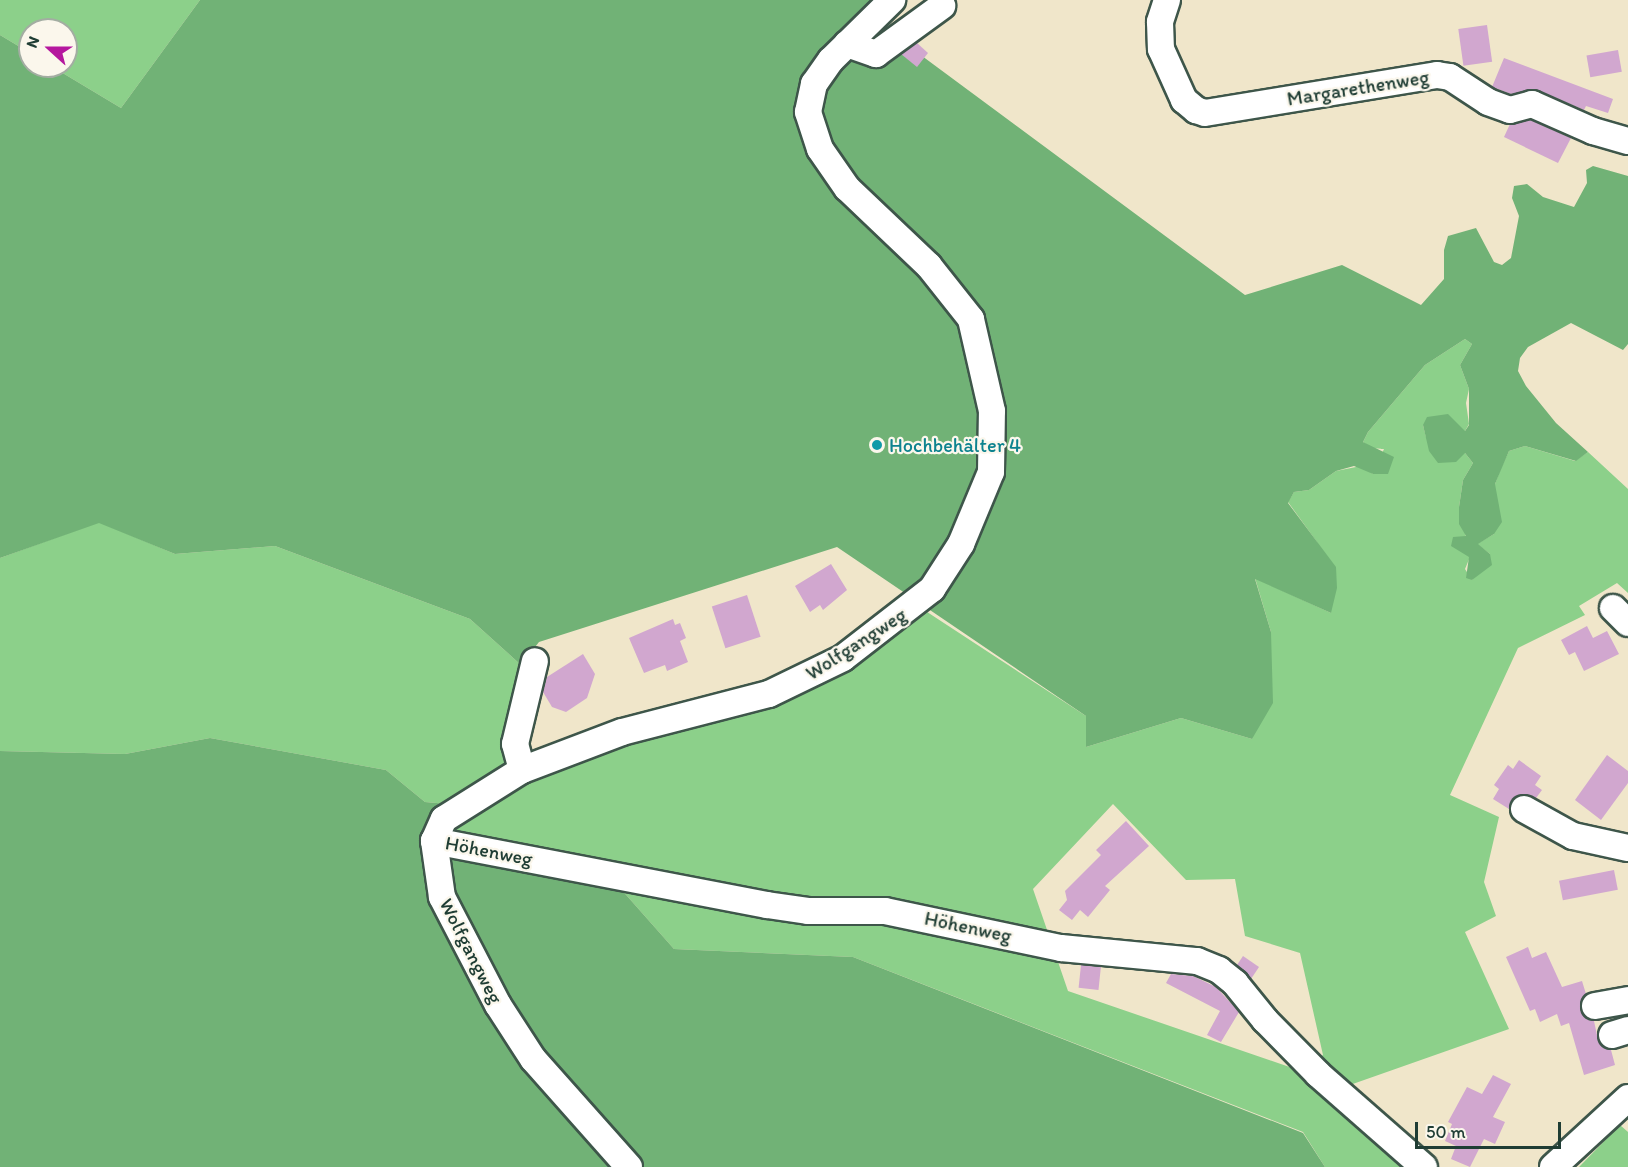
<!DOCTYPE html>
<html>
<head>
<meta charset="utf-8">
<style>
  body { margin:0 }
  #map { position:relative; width:1628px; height:1167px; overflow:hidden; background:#f0e6ca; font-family:Itim,sans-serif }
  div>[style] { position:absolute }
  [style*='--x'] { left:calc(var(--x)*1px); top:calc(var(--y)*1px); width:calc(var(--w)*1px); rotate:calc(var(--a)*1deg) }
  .green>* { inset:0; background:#8cd08a }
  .forest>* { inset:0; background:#71b276 }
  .building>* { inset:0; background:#d1a7cf; transform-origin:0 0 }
  .roads { filter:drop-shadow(2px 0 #3e564a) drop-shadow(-2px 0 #3e564a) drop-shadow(0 2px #3e564a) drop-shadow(0 -2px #3e564a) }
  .minor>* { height:26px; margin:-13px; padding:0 13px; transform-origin:13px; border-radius:13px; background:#fff }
  .dots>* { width:16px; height:16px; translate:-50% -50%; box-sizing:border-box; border:3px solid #fbf7ec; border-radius:50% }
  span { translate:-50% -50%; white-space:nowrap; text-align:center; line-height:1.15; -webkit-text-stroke:4.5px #fbf7ec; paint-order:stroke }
  .street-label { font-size:20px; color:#1f3d34 }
  .culture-label { font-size:20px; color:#0d838f }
  .left { translate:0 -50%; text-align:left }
  .north { position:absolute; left:18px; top:18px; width:60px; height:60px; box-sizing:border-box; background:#fbf7ec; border:2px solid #a3ada2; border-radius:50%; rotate:291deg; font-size:16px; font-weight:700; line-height:24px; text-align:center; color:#1f3d34 }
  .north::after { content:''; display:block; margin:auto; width:21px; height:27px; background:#b5179e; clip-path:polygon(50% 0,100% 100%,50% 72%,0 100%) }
  .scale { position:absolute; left:1415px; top:1122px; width:146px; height:27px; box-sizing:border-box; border:3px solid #1f3d34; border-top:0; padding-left:8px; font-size:18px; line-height:21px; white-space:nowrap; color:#1f3d34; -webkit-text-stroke:4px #fbf7ec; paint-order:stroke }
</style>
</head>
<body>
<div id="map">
  <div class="green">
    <div style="clip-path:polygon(0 0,200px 0,121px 108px,51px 66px,66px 66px,66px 30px,30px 30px,30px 53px,0 35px)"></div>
    <div style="clip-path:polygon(evenodd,1465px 339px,1472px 344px,1460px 365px,1469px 389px,1466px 403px,1469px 424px,1465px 431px,1423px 425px,1426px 437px,1465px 453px,1473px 463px,1463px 480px,1459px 507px,1466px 537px,1461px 550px,1470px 557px,1465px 569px,1472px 580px,1490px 554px,1477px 544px,1494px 534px,1495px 484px,1501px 468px,1509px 451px,1525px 446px,1575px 461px,1588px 452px,1628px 489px,1628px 593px,1617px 583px,1579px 606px,1585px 615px,1518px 648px,1450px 795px,1499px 817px,1484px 882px,1496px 916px,1465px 932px,1509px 1029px,1330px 1092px,1412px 1167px,1325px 1167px,1303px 1132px,853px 957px,674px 949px,620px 888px,457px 853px,448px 823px,538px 770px,732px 712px,921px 608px,1086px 716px,1086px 747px,1181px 718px,1252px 739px,1271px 632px,1255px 578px,1331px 613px,1317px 542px,1288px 502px,1294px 492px,1309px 490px,1336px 471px,1361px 466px,1373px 474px,1384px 449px,1371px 448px,1363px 442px,1368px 432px,1425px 365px,1465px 339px,1113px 804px,1186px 880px,1235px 879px,1245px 936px,1300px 953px,1323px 1055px,1304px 1072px,1068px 991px,1033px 889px,1113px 804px)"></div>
    <div style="clip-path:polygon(99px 522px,175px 554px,275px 546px,470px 619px,521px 665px,505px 771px,448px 804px,425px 802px,386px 770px,210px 738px,125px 754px,0 751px,0 558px)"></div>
    <div style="clip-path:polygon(1620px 1125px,1628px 1132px,1628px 1167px,1579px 1167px)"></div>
  </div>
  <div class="forest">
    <div style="clip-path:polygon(200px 0,881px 0,868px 16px,1245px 295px,1342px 265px,1421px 305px,1444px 279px,1444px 250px,1448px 236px,1476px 228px,1494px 262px,1502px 265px,1511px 258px,1519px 216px,1512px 198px,1514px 186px,1527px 184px,1543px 197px,1574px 207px,1587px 183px,1586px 170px,1593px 166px,1628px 176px,1628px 344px,1623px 350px,1571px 323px,1528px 347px,1520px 358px,1518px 371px,1526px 386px,1556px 423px,1588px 452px,1576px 461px,1525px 446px,1509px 451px,1495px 484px,1502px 522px,1494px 534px,1478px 544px,1490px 554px,1492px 565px,1472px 580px,1466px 578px,1469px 557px,1451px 546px,1453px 537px,1466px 536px,1459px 524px,1459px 507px,1463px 480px,1473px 463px,1465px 453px,1456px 462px,1438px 463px,1429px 451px,1423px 425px,1427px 417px,1448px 414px,1465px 431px,1469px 425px,1469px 389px,1460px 365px,1472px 344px,1465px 339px,1425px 365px,1368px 432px,1363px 442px,1394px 457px,1388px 474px,1373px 474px,1354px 466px,1336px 471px,1309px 490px,1294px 492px,1288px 503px,1336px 567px,1337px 588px,1331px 613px,1255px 579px,1271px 632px,1273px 703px,1252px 739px,1181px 718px,1086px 747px,1086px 716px,837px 547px,539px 642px,521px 665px,470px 619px,275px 546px,175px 554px,99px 523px,0 558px,0 35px,30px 53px,30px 66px,51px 66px,121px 108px)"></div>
    <div style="clip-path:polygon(210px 738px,386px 770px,425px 802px,448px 804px,448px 823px,457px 853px,620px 888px,674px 949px,853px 957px,1303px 1133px,1325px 1167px,0 1167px,0 751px,125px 754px)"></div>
  </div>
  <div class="building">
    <div style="left:1487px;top:25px;width:37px;height:29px;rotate:82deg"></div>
    <div style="clip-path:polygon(917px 43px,928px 53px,917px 67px,901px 54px)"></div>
    <div style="left:1618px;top:50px;width:22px;height:32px;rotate:80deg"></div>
    <div style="clip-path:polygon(1504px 58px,1613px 99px,1608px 113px,1586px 106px,1584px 110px,1537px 90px,1511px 94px,1495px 88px,1492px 87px)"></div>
    <div style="clip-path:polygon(1531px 120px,1571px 138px,1558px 163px,1504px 137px,1510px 124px)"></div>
    <div style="clip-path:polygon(831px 564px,847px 590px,823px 610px,820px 605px,810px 612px,795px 586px)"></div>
    <div style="left:747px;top:595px;width:44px;height:37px;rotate:72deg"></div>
    <div style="clip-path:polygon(673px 619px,675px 625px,680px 623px,686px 638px,680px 641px,688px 662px,667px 671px,665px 665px,644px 673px,629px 638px)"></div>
    <div style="clip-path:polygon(1587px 626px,1593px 638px,1607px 631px,1619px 654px,1584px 671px,1575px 652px,1569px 655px,1561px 640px)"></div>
    <div style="clip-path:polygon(583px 654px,595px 674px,587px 698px,566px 712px,552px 707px,543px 692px,547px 677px)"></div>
    <div style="clip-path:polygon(1607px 755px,1628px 771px,1628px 783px,1601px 820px,1575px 800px)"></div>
    <div style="clip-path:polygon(1519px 760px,1541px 776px,1535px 785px,1542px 790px,1536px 798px,1524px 794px,1516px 797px,1509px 809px,1493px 799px,1499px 789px,1494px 785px,1508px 765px,1513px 769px)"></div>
    <div style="clip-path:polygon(1126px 821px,1149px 846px,1105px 886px,1110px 890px,1088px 917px,1080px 910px,1072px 920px,1059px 910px,1067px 900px,1065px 891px,1101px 855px,1096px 850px)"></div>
    <div style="left:1614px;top:870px;width:20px;height:56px;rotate:79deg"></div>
    <div style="clip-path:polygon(1528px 947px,1532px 958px,1546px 952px,1562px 987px,1582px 981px,1586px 994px,1580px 1009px,1584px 1016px,1594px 1021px,1598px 1040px,1611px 1050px,1615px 1065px,1584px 1075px,1569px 1023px,1561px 1026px,1557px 1014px,1540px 1022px,1535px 1009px,1530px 1011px,1506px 957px)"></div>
    <div style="clip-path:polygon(1243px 956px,1259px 967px,1251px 979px,1237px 965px)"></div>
    <div style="left:1081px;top:965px;width:20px;height:23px;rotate:6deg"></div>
    <div style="clip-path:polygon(1171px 974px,1193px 976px,1216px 987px,1239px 1012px,1221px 1042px,1207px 1035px,1220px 1011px,1166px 983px)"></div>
    <div style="clip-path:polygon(1493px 1075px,1511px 1084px,1493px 1117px,1505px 1122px,1495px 1144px,1484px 1139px,1470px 1167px,1451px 1159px,1456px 1146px,1445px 1141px,1452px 1124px,1448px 1122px,1467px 1087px,1482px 1094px)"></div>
  </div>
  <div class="roads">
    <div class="minor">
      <div style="--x:1167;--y:0;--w:23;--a:108"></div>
      <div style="--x:1160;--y:22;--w:27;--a:88"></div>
      <div style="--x:1161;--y:49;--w:56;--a:65.7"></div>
      <div style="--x:1184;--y:100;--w:16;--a:40"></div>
      <div style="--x:1196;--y:110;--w:9;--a:18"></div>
      <div style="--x:1205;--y:113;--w:235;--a:-9.3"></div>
      <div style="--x:1437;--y:75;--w:13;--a:9"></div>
      <div style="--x:1450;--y:77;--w:45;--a:33.3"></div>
      <div style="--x:1488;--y:102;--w:23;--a:20"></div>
      <div style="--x:1510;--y:110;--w:23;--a:-15"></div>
      <div style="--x:1532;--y:104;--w:67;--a:23.9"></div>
      <div style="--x:1593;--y:131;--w:36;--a:16"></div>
      <div style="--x:847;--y:44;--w:31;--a:19"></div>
      <div style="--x:876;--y:54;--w:82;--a:-36"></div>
      <div style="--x:1613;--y:608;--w:21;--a:45"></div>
      <div style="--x:522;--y:770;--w:27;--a:-105"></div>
      <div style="--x:515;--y:744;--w:85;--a:-76.5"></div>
      <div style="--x:1524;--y:809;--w:56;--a:28.9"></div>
      <div style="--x:1573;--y:836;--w:56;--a:12.3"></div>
      <div style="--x:434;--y:841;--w:339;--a:10.9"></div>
      <div style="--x:767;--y:905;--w:41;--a:8.3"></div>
      <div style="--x:808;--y:911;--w:77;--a:0"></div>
      <div style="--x:885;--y:911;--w:180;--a:11.9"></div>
      <div style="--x:1061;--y:948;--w:137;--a:5.5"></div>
      <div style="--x:1197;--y:961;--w:24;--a:22"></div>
      <div style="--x:1219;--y:970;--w:21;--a:39"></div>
      <div style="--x:1235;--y:983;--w:48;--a:51"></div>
      <div style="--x:1265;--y:1020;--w:76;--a:45.5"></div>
      <div style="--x:1318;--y:1074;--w:141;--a:41.3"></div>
      <div style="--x:1595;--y:1006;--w:34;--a:-10"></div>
      <div style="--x:1612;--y:1035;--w:17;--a:-17"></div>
      <div style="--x:629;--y:1167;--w:144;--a:-131.6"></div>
      <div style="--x:533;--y:1059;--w:64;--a:-122.9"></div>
      <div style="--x:498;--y:1005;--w:122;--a:-117.4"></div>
      <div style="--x:442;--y:897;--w:57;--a:-98.1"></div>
      <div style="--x:434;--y:841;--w:24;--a:-66"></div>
      <div style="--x:444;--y:819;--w:92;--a:-32.1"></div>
      <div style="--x:522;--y:770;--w:107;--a:-20.8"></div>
      <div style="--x:622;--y:732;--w:152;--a:-14.5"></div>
      <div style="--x:769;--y:694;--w:82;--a:-25.9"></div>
      <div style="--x:843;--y:658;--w:113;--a:-37.8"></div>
      <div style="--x:932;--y:589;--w:54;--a:-57.2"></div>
      <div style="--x:961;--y:544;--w:78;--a:-67.4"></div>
      <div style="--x:991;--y:472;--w:61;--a:-89.1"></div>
      <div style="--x:992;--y:411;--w:94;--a:-102.9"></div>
      <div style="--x:971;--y:319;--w:68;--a:-128.4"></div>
      <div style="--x:929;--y:266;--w:113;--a:-136.4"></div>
      <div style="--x:847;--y:188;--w:47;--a:-124.7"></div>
      <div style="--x:820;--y:149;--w:39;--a:-108"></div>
      <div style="--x:808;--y:112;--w:29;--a:-78"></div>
      <div style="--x:814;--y:84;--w:29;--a:-55"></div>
      <div style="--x:831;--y:60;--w:86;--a:-44.5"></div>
      <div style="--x:1553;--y:1167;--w:102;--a:-42.6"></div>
    </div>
  </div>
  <div class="dots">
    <div style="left:877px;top:445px;background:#0f9aa8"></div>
  </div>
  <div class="street-label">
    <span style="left:1358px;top:88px;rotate:-9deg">Margarethenweg</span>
    <span style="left:856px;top:644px;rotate:-33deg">Wolfgangweg</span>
    <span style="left:489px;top:851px;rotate:11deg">Höhenweg</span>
    <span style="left:968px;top:927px;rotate:12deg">Höhenweg</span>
    <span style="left:471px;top:951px;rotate:63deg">Wolfgangweg</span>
  </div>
  <div class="culture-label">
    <span class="left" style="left:889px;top:445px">Hochbehälter 4</span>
  </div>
  <div class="north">N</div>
  <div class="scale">50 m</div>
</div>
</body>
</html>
